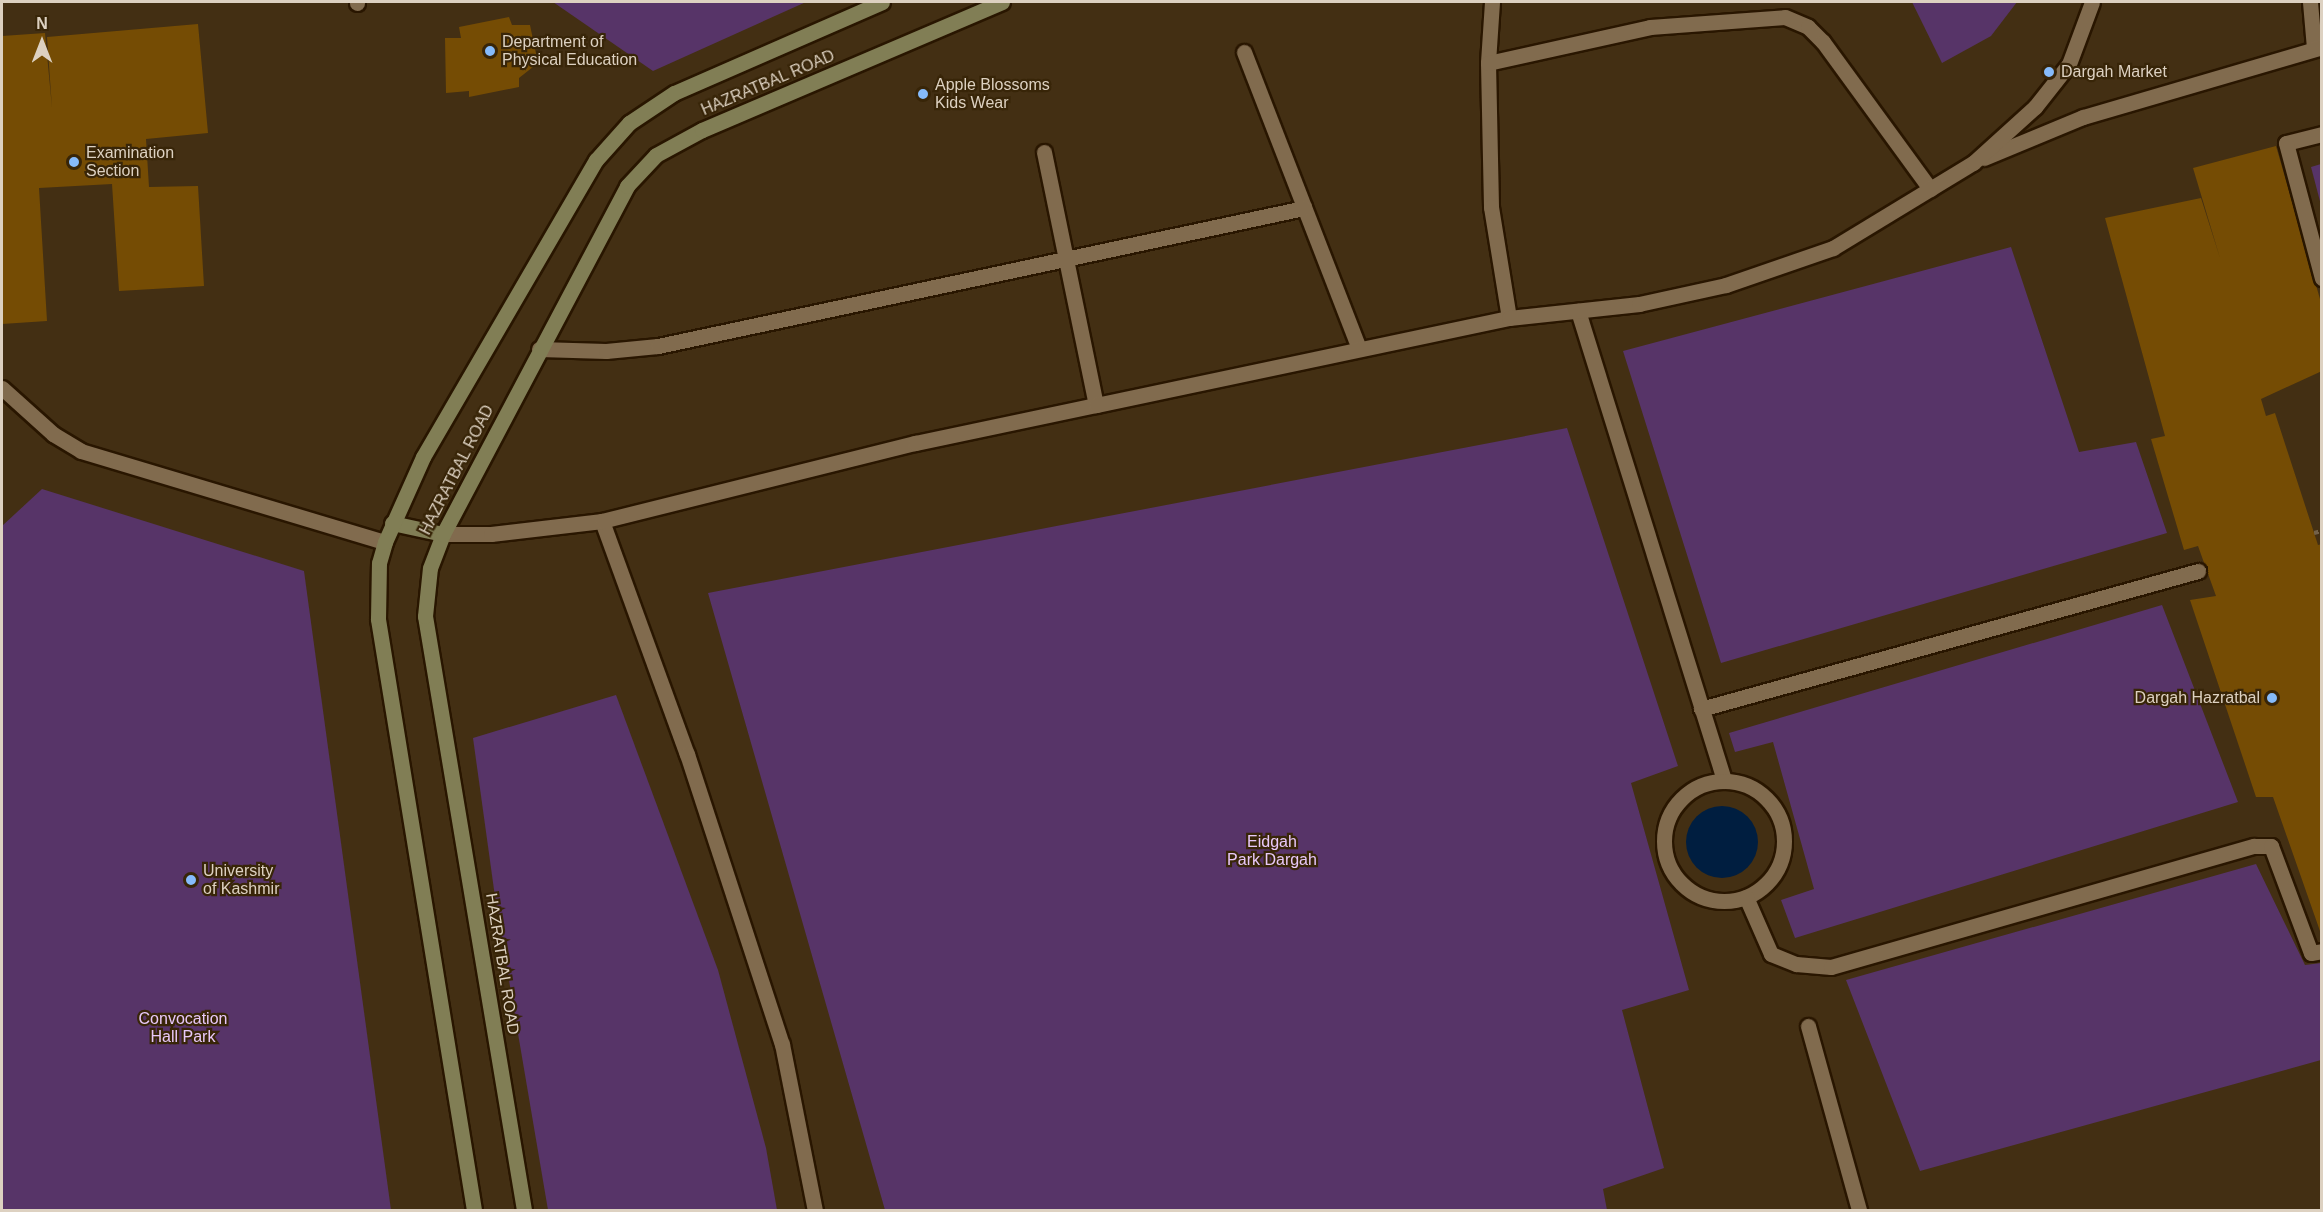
<!DOCTYPE html>
<html>
<head>
<meta charset="utf-8">
<style>
  body { margin:0 }
  #map { position:relative; width:2323px; height:1212px; overflow:hidden; background:#432f13; font-family:Helvetica,sans-serif }
  div>[style] { position:absolute }
  [style*='--x'] { left:calc(var(--x)*1px); top:calc(var(--y)*1px); width:calc(var(--w)*1px); rotate:calc(var(--a)*1deg) }
  .green>* { inset:0; background:#573468 }
  .water>* { inset:0; background:#001e40 }
  .round { border-radius:50% }
  .building>* { inset:0; background:#754c04 }
  .path>* { height:4px; margin-top:-2px; transform-origin:0; background:repeating-linear-gradient(90deg,#736149 0 4.5px,transparent 0 9px) }
  .roads { filter:drop-shadow(2px 0 #291600) drop-shadow(-2px 0 #291600) drop-shadow(0 2px #291600) drop-shadow(0 -2px #291600) }
  .service>* { height:15px; margin:-7.5px; padding:0 7.5px; transform-origin:7.5px; border-radius:7.5px; background:#816b4e }
  .pedestrian>* { height:15px; margin:-7.5px; padding:0 7.5px; transform-origin:7.5px; border-radius:7.5px; background:#816b4e }
  .pedestrian>.ring { margin:-7.5px; padding:0; box-sizing:content-box; background:none; border:15px solid #816b4e; border-radius:50% }
  .minor>* { height:15px; margin:-7.5px; padding:0 7.5px; transform-origin:7.5px; border-radius:7.5px; background:#816b4e }
  .secondary>* { height:15px; margin:-7.5px; padding:0 7.5px; transform-origin:7.5px; border-radius:7.5px; background:#817e55 }
  .dots>* { width:16px; height:16px; translate:-50% -50%; box-sizing:border-box; border:3px solid #382508; border-radius:50% }
  span { translate:-50% -50%; white-space:nowrap; text-align:center; line-height:1.15; -webkit-text-stroke:4.5px #382508; paint-order:stroke }
  .poi-label { font-size:16px; color:#ddd1c1 }
  .left { translate:0 -50%; text-align:left }
  .right { translate:-100% -50%; text-align:right }
  .street-label { font-size:16px; color:#ddd1c1 }
  .park-label { font-size:16px; color:#e8c8f9 }
  .frame { position:absolute; inset:0; border:3px solid #ddd1c1; pointer-events:none }
  .north { position:absolute; left:12px; top:12px; width:60px; height:60px; -webkit-text-stroke:4px #382508; paint-order:stroke; rotate:0deg; font-size:16px; font-weight:700; line-height:24px; text-align:center; color:#ddd1c1 }
  .north::after { content:''; display:block; margin:auto; width:21px; height:27px; background:#ddd1c1; clip-path:polygon(50% 0,100% 100%,50% 72%,0 100%) }
</style>
</head>
<body>
<div id="map">
  <div class="green">
    <div style="clip-path:polygon(553px 2px,806px 2px,653px 71px)"></div>
    <div style="clip-path:polygon(1912px 2px,2017px 2px,1991px 36px,1942px 63px)"></div>
    <div style="clip-path:polygon(2321px 164px,2322px 164px,2321px 205px,2311px 167px)"></div>
    <div style="clip-path:polygon(2011px 247px,2079px 452px,2136px 442px,2167px 533px,1721px 663px,1623px 351px)"></div>
    <div style="clip-path:polygon(1567px 428px,1678px 766px,1631px 783px,1689px 990px,1622px 1010px,1664px 1168px,1603px 1189px,1607px 1210px,885px 1210px,708px 593px)"></div>
    <div style="clip-path:polygon(42px 489px,304px 571px,391px 1210px,2px 1210px,2px 526px)"></div>
    <div style="clip-path:polygon(2162px 605px,2238px 802px,1795px 938px,1781px 900px,1814px 889px,1773px 742px,1735px 752px,1729px 733px)"></div>
    <div style="clip-path:polygon(616px 695px,718px 970px,766px 1148px,777px 1210px,548px 1210px,496px 904px,473px 738px)"></div>
    <div style="clip-path:polygon(2256px 864px,2305px 965px,2321px 963px,2321px 1060px,1920px 1171px,1846px 980px)"></div>
  </div>
  <div class="water">
    <div class="round" style="left:1686px;top:806px;width:72px;height:72px"></div>
  </div>
  <div class="building">
    <div style="clip-path:polygon(509px 17px,512px 25px,530px 25px,538px 63px,519px 78px,519px 87px,469px 97px,469px 91px,446px 93px,445px 38px,461px 38px,459px 27px)"></div>
    <div style="clip-path:polygon(198px 24px,208px 133px,146px 139px,149px 187px,198px 186px,204px 286px,119px 291px,112px 184px,39px 188px,47px 321px,2px 324px,2px 36px,45px 33px,52px 108px,47px 37px)"></div>
    <div style="clip-path:polygon(2276px 146px,2322px 306px,2322px 371px,2261px 399px,2266px 416px,2275px 413px,2318px 545px,2322px 544px,2321px 934px,2273px 797px,2256px 797px,2190px 600px,2216px 596px,2198px 546px,2184px 550px,2151px 439px,2165px 436px,2105px 218px,2201px 198px,2220px 258px,2193px 168px)"></div>
  </div>
  <div class="path">
    <div style="--x:2314;--y:533;--w:8;--a:-14"></div>
  </div>
  <div class="roads">
    <div class="service">
      <div style="--x:357;--y:2;--w:1;--a:90"></div>
      <div style="--x:2;--y:388;--w:69;--a:42"></div>
      <div style="--x:53;--y:434;--w:33;--a:31"></div>
      <div style="--x:81;--y:451;--w:317;--a:16.7"></div>
    </div>
    <div class="pedestrian">
      <div style="--x:2322;--y:134;--w:37;--a:166"></div>
      <div style="--x:2286;--y:143;--w:140;--a:75.1"></div>
      <div style="--x:1578;--y:311;--w:492;--a:72.7"></div>
      <div style="--x:1701;--y:709;--w:516;--a:-15.52"></div>
      <div class="ring" style="left:1664px;top:781px;width:105px;height:105px"></div>
      <div style="--x:1746;--y:897;--w:62;--a:66.3"></div>
      <div style="--x:1771;--y:954;--w:27;--a:22"></div>
      <div style="--x:1796;--y:964;--w:35;--a:5"></div>
      <div style="--x:1831;--y:967;--w:440;--a:-16"></div>
      <div style="--x:2254;--y:846;--w:17;--a:0"></div>
      <div style="--x:2271;--y:846;--w:114;--a:69.5"></div>
      <div style="--x:2311;--y:953;--w:11;--a:-10"></div>
    </div>
    <div class="minor">
      <div style="--x:1492;--y:2;--w:61;--a:93.8"></div>
      <div style="--x:1488;--y:63;--w:144;--a:88.8"></div>
      <div style="--x:1491;--y:207;--w:112;--a:80.8"></div>
      <div style="--x:2310;--y:2;--w:46;--a:85"></div>
      <div style="--x:1244;--y:52;--w:318;--a:68.8"></div>
      <div style="--x:1488;--y:63;--w:166;--a:-12.5"></div>
      <div style="--x:1650;--y:27;--w:135;--a:-4.2"></div>
      <div style="--x:1785;--y:17;--w:25;--a:23"></div>
      <div style="--x:1808;--y:27;--w:21;--a:45"></div>
      <div style="--x:1823;--y:42;--w:182;--a:53.9"></div>
      <div style="--x:1044;--y:152;--w:258;--a:78.4"></div>
      <div style="--x:1984;--y:158;--w:107;--a:-22.5"></div>
      <div style="--x:2083;--y:117;--w:249;--a:-16.3"></div>
      <div style="--x:539;--y:349;--w:67;--a:1.7"></div>
      <div style="--x:606;--y:351;--w:52;--a:-5.5"></div>
      <div style="--x:658;--y:346;--w:661;--a:-12.06"></div>
      <div style="--x:602;--y:521;--w:248;--a:70"></div>
      <div style="--x:687;--y:754;--w:305;--a:71.9"></div>
      <div style="--x:782;--y:1044;--w:169;--a:78.8"></div>
      <div style="--x:443;--y:534;--w:48;--a:0"></div>
      <div style="--x:491;--y:534;--w:112;--a:-6.7"></div>
      <div style="--x:602;--y:521;--w:323;--a:-14"></div>
      <div style="--x:915;--y:443;--w:185;--a:-11.9"></div>
      <div style="--x:1096;--y:405;--w:422;--a:-11.9"></div>
      <div style="--x:1509;--y:318;--w:131;--a:-6.1"></div>
      <div style="--x:1639;--y:304;--w:89;--a:-12.3"></div>
      <div style="--x:1726;--y:285;--w:113;--a:-19.1"></div>
      <div style="--x:1833;--y:248;--w:164;--a:-31.3"></div>
      <div style="--x:1973;--y:163;--w:84;--a:-42.1"></div>
      <div style="--x:2035;--y:107;--w:55;--a:-51.7"></div>
      <div style="--x:2069;--y:64;--w:66;--a:-69.6"></div>
      <div style="--x:1808;--y:1026;--w:191;--a:74.5"></div>
    </div>
    <div class="secondary">
      <div style="--x:392;--y:523;--w:52;--a:12.2"></div>
      <div style="--x:474;--y:1210;--w:599;--a:-99.23"></div>
      <div style="--x:378;--y:619;--w:56;--a:-89"></div>
      <div style="--x:379;--y:563;--w:22;--a:-74"></div>
      <div style="--x:385;--y:542;--w:93;--a:-65.9"></div>
      <div style="--x:423;--y:457;--w:344;--a:-59.8"></div>
      <div style="--x:596;--y:160;--w:50;--a:-48.3"></div>
      <div style="--x:629;--y:123;--w:54;--a:-33.7"></div>
      <div style="--x:674;--y:93;--w:227;--a:-23.6"></div>
      <div style="--x:524;--y:1210;--w:602;--a:-99.46"></div>
      <div style="--x:425;--y:616;--w:48;--a:-84.1"></div>
      <div style="--x:430;--y:568;--w:36;--a:-69"></div>
      <div style="--x:443;--y:534;--w:394;--a:-62.1"></div>
      <div style="--x:627;--y:186;--w:42;--a:-46.9"></div>
      <div style="--x:656;--y:155;--w:52;--a:-28.5"></div>
      <div style="--x:702;--y:130;--w:326;--a:-23.1"></div>
    </div>
  </div>
  <div class="dots">
    <div style="left:490px;top:51px;background:#86bbfb"></div>
    <div style="left:2049px;top:72px;background:#86bbfb"></div>
    <div style="left:923px;top:94px;background:#86bbfb"></div>
    <div style="left:74px;top:162px;background:#86bbfb"></div>
    <div style="left:2272px;top:698px;background:#86bbfb"></div>
    <div style="left:191px;top:880px;background:#86bbfb"></div>
  </div>
  <div class="poi-label">
    <span class="left" style="left:502px;top:51px">Department of<br>Physical Education</span>
    <span class="left" style="left:2061px;top:72px">Dargah Market</span>
    <span class="left" style="left:935px;top:94px">Apple Blossoms<br>Kids Wear</span>
    <span class="left" style="left:86px;top:162px">Examination<br>Section</span>
    <span class="right" style="left:2260px;top:698px">Dargah Hazratbal</span>
    <span class="left" style="left:203px;top:880px">University<br>of Kashmir</span>
  </div>
  <div class="street-label">
    <span style="left:768px;top:83px;rotate:-23deg">HAZRATBAL ROAD</span>
    <span style="left:457px;top:470px;rotate:-63deg">HAZRATBAL ROAD</span>
    <span style="left:502px;top:964px;rotate:81deg">HAZRATBAL ROAD</span>
  </div>
  <div class="park-label">
    <span style="left:1272px;top:851px">Eidgah<br>Park Dargah</span>
    <span style="left:183px;top:1028px">Convocation<br>Hall Park</span>
  </div>
  <div class="frame"></div>
  <div class="north">N</div>
</div>
</body>
</html>
